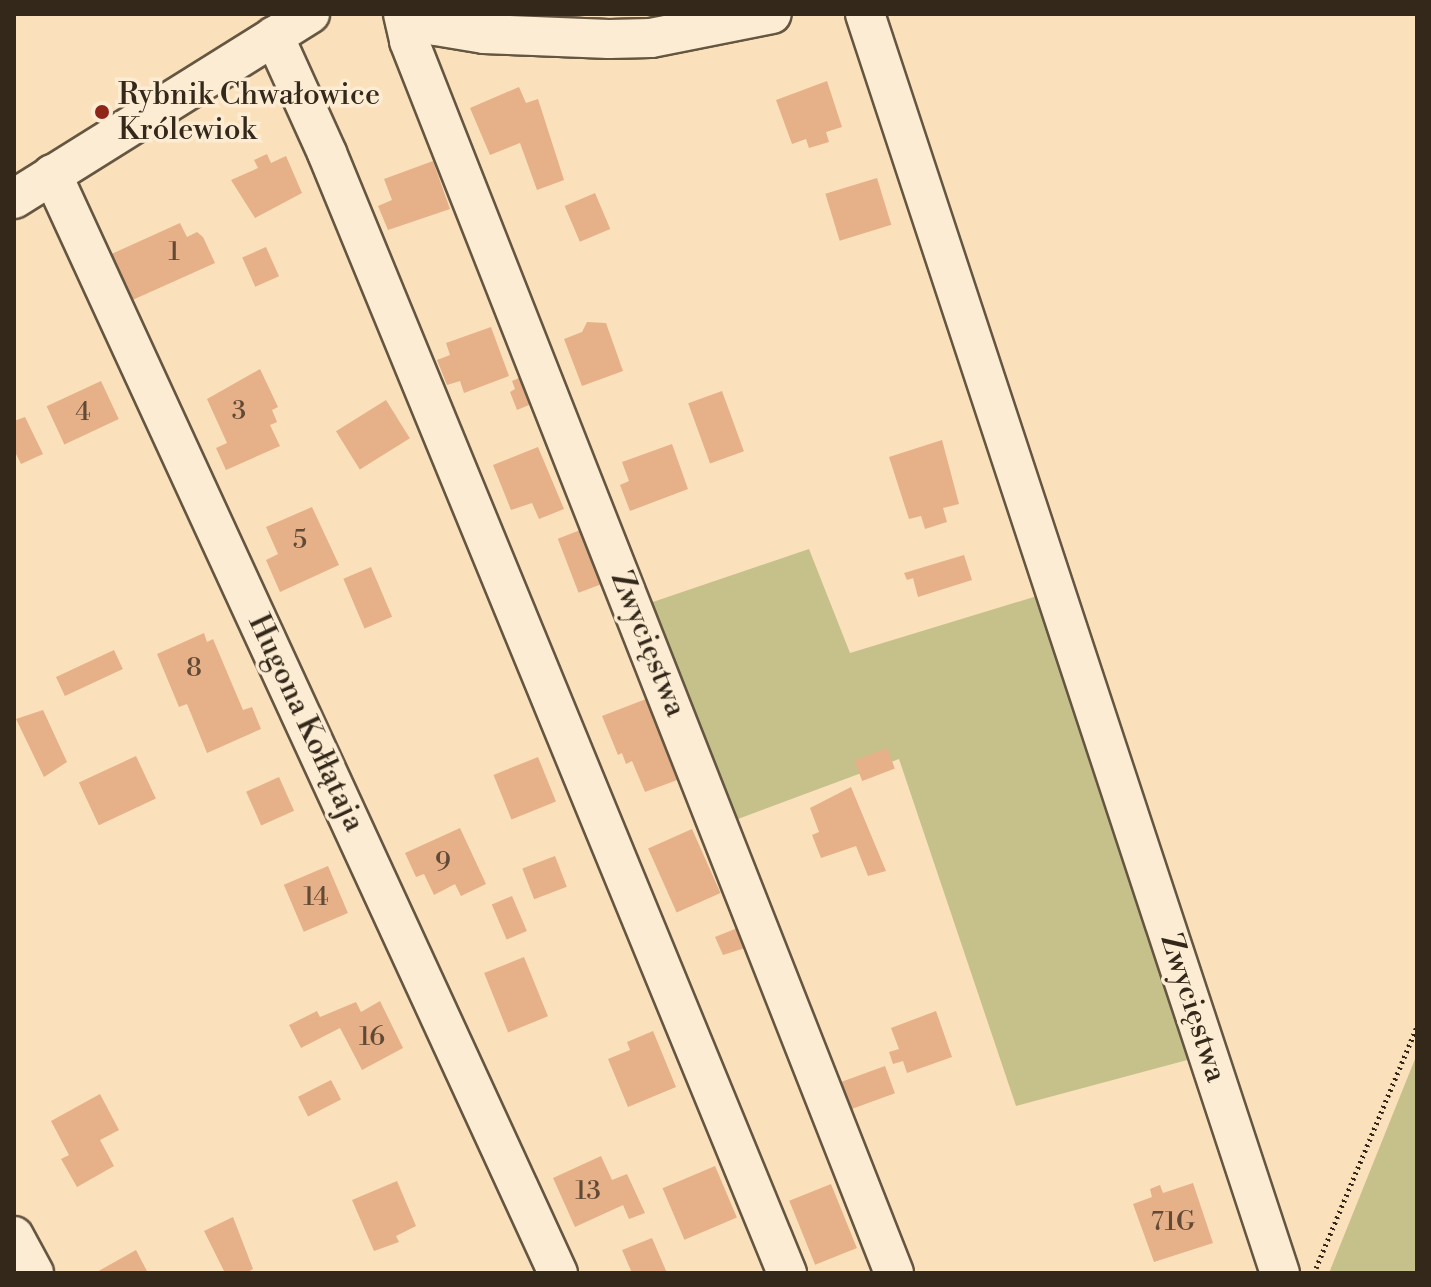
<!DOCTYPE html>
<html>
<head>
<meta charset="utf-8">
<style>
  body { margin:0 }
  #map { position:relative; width:1431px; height:1287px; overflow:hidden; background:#fae1bb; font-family:"Libre Bodoni",serif }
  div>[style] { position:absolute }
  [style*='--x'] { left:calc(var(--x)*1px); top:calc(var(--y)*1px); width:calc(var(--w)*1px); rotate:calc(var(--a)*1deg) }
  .green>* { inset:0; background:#c6c08b }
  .building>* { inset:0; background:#e6b088; transform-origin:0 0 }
  .path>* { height:5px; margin-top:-2.5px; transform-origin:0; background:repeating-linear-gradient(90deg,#33281a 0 2px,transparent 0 6px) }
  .roads { filter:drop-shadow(2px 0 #655642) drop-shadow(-2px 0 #655642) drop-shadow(0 2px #655642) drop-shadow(0 -2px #655642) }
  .minor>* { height:38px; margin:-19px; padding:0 19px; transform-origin:19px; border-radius:19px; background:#fcecd3 }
  .dots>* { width:22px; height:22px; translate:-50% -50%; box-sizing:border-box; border:4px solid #fcecd3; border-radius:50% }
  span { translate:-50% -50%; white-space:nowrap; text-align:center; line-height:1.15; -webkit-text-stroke:7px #fcecd3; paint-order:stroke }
  .number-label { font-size:26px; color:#604a36 }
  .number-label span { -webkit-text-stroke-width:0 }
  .poi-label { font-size:30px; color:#33281a }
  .left { translate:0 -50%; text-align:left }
  .street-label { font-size:30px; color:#33281a }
  .frame { position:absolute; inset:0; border:16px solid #33281a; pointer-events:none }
</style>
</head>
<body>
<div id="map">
  <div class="green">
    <div style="clip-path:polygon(809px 549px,850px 653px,1037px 596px,1191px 1059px,1016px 1106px,899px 759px,730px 822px,644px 605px)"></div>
    <div style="clip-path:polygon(1417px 1054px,1417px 1273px,1329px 1273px)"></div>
  </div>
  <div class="building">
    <div style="clip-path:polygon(827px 81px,842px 127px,826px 132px,829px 142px,809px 148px,806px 139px,792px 144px,776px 100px)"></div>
    <div style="clip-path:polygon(519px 87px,526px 103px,538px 99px,564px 180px,537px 190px,520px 143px,490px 155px,470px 108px)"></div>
    <div style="clip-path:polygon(267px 154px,271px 163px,286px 156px,302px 193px,255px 218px,231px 180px,258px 168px,254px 160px)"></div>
    <div style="clip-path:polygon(433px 161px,450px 209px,388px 230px,378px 206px,392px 200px,384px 179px)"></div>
    <div style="left:877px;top:178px;width:49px;height:54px;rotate:73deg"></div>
    <div style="left:595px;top:193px;width:39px;height:33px;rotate:67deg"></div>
    <div style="clip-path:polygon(180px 223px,187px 237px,197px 232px,203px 237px,215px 263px,128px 302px,107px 256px)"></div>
    <div style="left:266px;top:247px;width:32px;height:26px;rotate:66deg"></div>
    <div style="clip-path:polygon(587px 322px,606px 323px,623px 371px,582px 386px,564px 339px,582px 332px)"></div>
    <div style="clip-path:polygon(491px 327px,509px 376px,464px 393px,460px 381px,447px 385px,437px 360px,450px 355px,446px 343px)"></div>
    <div style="clip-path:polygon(260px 369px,278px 407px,272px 410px,277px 422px,270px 425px,280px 446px,226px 470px,216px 448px,227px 443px,207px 399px)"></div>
    <div style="clip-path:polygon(530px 373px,541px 400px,517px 410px,510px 392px,515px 389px,512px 381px)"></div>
    <div style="left:101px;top:381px;width:42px;height:60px;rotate:65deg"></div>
    <div style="left:722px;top:391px;width:64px;height:36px;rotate:70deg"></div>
    <div style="left:386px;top:400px;width:45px;height:59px;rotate:58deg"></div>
    <div style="clip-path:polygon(25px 417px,43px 454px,21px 464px,14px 450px,14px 421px)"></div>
    <div style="clip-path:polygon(942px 440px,959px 504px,943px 508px,947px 522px,925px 529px,921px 516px,909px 519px,889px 457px)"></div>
    <div style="clip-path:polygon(672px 444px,688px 489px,630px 511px,620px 485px,629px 481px,622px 462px)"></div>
    <div style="clip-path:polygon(538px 447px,564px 509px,539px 519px,532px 503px,511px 510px,493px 465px)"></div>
    <div style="clip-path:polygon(312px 507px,339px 565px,280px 592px,266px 560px,278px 554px,266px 527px)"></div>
    <div style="left:583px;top:529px;width:58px;height:27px;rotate:69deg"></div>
    <div style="clip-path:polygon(964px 555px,972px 580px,918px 597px,913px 578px,907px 580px,904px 573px)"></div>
    <div style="left:371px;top:567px;width:54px;height:30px;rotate:67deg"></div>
    <div style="clip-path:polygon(204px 633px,207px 642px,213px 639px,243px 710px,252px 707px,261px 729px,207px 753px,187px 704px,179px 707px,157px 654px)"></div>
    <div style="left:114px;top:650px;width:21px;height:64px;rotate:65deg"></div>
    <div style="clip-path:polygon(646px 699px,677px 780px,645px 792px,632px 761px,626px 764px,622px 753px,618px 755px,602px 716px)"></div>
    <div style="clip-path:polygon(43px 710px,67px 762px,44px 777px,16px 719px)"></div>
    <div style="left:887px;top:748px;width:22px;height:35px;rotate:69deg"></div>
    <div style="left:136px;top:756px;width:47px;height:63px;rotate:65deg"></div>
    <div style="left:538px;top:757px;width:48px;height:48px;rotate:68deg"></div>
    <div style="left:279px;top:777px;width:37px;height:36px;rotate:66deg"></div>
    <div style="clip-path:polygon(851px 787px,886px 871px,868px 876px,856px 846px,821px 858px,812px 835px,819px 832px,810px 808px)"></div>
    <div style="clip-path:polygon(460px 828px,486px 884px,461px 896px,455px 884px,434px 895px,424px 874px,416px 877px,405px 853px)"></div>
    <div style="left:692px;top:829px;width:70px;height:48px;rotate:66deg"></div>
    <div style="left:555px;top:856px;width:33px;height:35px;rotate:69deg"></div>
    <div style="left:328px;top:866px;width:51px;height:48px;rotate:67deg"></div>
    <div style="left:512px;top:896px;width:38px;height:22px;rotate:67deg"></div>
    <div style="clip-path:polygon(745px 925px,754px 952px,747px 954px,745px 948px,723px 955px,715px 937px)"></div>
    <div style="left:524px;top:957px;width:64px;height:43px;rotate:68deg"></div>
    <div style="clip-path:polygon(380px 1001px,403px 1048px,362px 1070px,340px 1028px,301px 1048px,289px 1025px,317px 1011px,320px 1017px,356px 1002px,361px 1012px)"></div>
    <div style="clip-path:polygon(936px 1011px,952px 1057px,907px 1073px,903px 1061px,893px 1064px,889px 1052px,899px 1049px,891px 1028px)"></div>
    <div style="clip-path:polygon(653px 1031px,676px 1087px,628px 1107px,608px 1059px,630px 1050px,627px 1042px)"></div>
    <div style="left:885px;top:1066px;width:29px;height:46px;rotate:70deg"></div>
    <div style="left:331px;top:1080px;width:22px;height:37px;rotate:63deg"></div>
    <div style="clip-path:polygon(100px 1094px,119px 1130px,100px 1140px,114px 1166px,77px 1187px,61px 1159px,69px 1155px,51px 1121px)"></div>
    <div style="clip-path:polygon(601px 1156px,612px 1180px,627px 1174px,645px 1213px,629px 1219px,623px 1205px,575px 1227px,553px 1178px)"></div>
    <div style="left:715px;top:1166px;width:56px;height:57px;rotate:67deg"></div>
    <div style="clip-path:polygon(397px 1181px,416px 1226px,396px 1236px,399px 1242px,374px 1251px,352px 1200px)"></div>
    <div style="clip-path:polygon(1193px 1183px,1213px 1243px,1154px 1262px,1133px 1204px,1152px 1197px,1150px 1189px,1160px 1185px,1163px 1193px)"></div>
    <div style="left:831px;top:1184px;width:69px;height:45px;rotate:68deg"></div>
    <div style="clip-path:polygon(233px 1217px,253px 1269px,246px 1273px,225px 1273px,204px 1231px)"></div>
    <div style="clip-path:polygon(652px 1238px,667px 1273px,632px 1273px,622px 1250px)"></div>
    <div style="clip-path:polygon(136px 1250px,148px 1273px,95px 1273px)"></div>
  </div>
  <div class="path">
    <div style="--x:1316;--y:1268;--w:262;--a:-67.3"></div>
  </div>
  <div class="roads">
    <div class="minor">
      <div style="--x:403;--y:14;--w:28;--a:77"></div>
      <div style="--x:409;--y:41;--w:1324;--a:68.51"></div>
      <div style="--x:406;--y:14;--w:32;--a:22"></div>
      <div style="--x:436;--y:26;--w:49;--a:9.5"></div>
      <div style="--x:484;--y:34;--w:125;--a:2.3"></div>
      <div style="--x:609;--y:39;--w:42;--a:-1.4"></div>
      <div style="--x:651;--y:38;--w:123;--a:-11.2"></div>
      <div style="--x:865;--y:14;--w:1326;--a:71.76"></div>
      <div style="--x:274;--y:36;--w:128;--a:65.6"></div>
      <div style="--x:327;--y:153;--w:1211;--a:67.67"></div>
      <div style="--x:52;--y:174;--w:1210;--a:65.28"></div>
      <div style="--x:14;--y:199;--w:349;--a:-32"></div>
      <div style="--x:14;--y:1236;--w:42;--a:61.6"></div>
    </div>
  </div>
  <div class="dots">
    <div style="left:102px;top:112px;background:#8f2418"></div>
  </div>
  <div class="number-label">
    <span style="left:174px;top:253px">1</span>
    <span style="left:239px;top:412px">3</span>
    <span style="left:83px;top:413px">4</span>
    <span style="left:300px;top:541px">5</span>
    <span style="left:194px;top:669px">8</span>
    <span style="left:443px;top:863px">9</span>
    <span style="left:316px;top:898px">14</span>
    <span style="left:372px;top:1038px">16</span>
    <span style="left:588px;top:1192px">13</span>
    <span style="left:1173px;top:1223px">71G</span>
  </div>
  <div class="poi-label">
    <span class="left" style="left:118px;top:112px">Rybnik Chwałowice<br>Królewiok</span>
  </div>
  <div class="street-label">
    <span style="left:648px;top:644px;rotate:68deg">Zwycięstwa</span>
    <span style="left:306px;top:723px;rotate:65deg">Hugona Kołłątaja</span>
    <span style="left:1193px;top:1008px;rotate:72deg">Zwycięstwa</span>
  </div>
  <div class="frame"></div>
</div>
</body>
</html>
